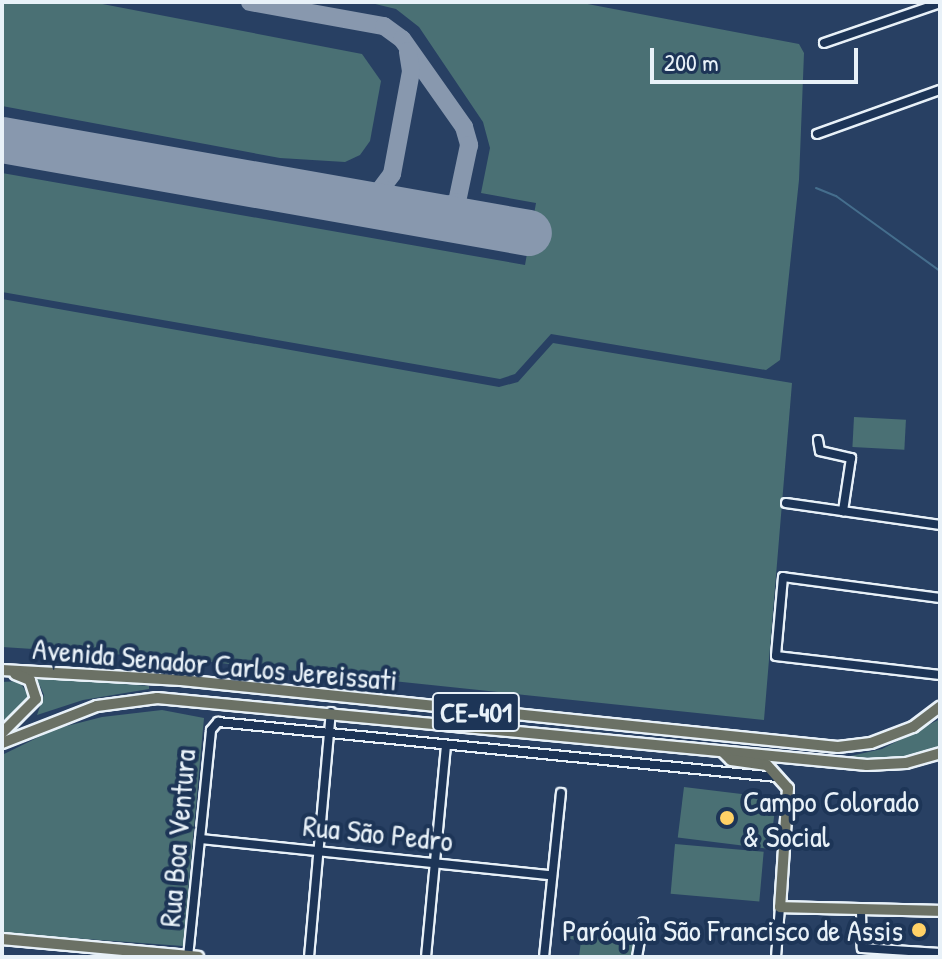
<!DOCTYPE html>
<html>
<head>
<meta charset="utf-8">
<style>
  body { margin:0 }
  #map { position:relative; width:942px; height:959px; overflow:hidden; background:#284063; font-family:"Patrick Hand",sans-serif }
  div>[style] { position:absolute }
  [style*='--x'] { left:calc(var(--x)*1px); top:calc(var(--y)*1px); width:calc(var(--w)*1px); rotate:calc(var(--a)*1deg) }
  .green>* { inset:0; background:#4a7074; transform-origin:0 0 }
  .stream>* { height:2px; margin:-1px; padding:0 1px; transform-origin:1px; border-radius:1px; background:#456e8d }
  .taxiway>* { height:18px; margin:-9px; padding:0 9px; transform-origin:9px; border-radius:9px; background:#8898ae }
  .runway>* { height:46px; margin:-23px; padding:0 23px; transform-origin:23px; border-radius:23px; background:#8898ae }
  .roads { filter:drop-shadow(2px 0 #e8f1f8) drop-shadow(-2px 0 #e8f1f8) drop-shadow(0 2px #e8f1f8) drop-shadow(0 -2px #e8f1f8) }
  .minor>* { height:8px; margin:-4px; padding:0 4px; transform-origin:4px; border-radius:4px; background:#1d3557 }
  .major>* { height:10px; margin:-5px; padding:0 5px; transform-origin:5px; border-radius:5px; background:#6b7165 }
  .dots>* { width:22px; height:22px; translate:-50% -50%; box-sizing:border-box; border:4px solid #1d3557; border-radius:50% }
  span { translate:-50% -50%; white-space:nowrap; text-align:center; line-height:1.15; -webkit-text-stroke:8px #1d3557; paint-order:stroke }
  .shield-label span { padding:2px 6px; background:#1d3557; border:2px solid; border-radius:6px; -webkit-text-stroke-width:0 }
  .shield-label { font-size:28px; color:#e8f1f8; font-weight:700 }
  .street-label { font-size:30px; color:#e8f1f8 }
  .poi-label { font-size:30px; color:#e8f1f8 }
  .left { translate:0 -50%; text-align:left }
  .right { translate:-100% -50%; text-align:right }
  .frame { position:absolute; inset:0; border:4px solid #e8f1f8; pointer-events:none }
  .scale { position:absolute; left:650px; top:48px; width:208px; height:36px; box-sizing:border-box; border:4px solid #e8f1f8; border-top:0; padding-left:10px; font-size:24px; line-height:28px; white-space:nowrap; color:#e8f1f8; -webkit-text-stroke:6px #1d3557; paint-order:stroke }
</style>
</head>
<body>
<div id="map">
  <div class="green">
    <div style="clip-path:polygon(2px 2px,92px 2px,362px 54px,381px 81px,370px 141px,360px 155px,345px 162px,280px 158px,2px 106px)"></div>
    <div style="clip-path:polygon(367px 2px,577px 2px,799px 44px,804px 53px,799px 180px,780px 360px,766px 370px,551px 334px,515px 374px,500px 379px,2px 292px,2px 173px,525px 265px,536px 203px,481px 193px,490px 148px,483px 122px,419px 27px,396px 9px)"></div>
    <div style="clip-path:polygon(2px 299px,499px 387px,518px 382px,553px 343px,792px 383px,764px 720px,173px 658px,2px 647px)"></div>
    <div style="left:854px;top:417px;width:52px;height:30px;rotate:3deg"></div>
    <div style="clip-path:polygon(36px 677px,149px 686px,149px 689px,83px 700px,37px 715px,44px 695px)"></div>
    <div style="clip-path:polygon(19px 681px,29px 696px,24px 706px,2px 721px,2px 682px)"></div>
    <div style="clip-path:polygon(162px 710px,204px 718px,183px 946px,2px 933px,2px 755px,55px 729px,102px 717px)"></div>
    <div style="clip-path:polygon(940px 719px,940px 748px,931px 752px,902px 759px,846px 757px,882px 749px)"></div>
    <div style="left:684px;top:787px;width:93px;height:51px;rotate:7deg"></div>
    <div style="left:675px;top:844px;width:89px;height:50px;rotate:5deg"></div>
    <div style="clip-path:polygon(570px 925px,637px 932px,634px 957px,579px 957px,581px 941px,570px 939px)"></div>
  </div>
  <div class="stream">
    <div style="--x:816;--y:188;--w:22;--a:22"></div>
    <div style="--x:836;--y:196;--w:128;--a:35.8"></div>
  </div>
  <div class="taxiway">
    <div style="--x:250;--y:2;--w:136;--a:10.2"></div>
    <div style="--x:384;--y:26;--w:22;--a:36"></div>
    <div style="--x:402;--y:39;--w:108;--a:54.8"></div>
    <div style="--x:464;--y:127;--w:19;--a:74"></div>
    <div style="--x:469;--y:145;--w:58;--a:101.9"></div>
    <div style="--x:457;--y:202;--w:41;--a:162.9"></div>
    <div style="--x:344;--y:201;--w:34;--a:-12"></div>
    <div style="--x:377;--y:194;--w:25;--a:-53"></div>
    <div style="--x:392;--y:174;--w:105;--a:-79.5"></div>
    <div style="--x:411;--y:71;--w:20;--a:-99"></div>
  </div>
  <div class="runway">
    <div style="--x:2;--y:140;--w:535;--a:10.01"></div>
  </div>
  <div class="roads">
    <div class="minor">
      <div style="--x:824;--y:43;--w:123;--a:-19"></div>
      <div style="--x:817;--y:134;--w:131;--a:-19.7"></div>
      <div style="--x:818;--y:440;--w:11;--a:80"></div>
      <div style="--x:820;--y:451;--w:32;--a:13"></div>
      <div style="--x:851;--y:458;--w:54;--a:98.6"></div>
      <div style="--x:786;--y:503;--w:156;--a:8.1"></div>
      <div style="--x:940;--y:598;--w:158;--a:-172.4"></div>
      <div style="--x:783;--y:577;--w:79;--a:95.1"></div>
      <div style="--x:776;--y:656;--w:165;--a:6.6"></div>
      <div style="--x:200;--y:839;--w:353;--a:5.9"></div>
      <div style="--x:861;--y:909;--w:39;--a:89"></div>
      <div style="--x:862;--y:948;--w:78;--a:3.7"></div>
      <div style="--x:188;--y:957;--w:228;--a:-84.2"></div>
      <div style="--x:211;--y:730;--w:11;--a:-49"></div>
      <div style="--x:218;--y:722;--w:562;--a:5.62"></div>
      <div style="--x:309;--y:957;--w:246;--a:-84.9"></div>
      <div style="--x:426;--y:957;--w:213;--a:-84.6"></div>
      <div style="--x:544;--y:957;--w:165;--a:-84.1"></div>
      <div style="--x:637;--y:957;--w:35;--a:-80"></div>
      <div style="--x:776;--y:957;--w:50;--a:-85.4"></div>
    </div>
    <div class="major">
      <div style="--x:2;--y:670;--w:179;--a:3.2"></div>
      <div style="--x:181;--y:680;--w:660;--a:5.82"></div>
      <div style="--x:838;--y:747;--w:33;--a:-7"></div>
      <div style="--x:871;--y:743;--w:45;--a:-20.9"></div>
      <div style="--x:913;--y:727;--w:34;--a:-37"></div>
      <div style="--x:2;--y:733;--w:48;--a:-45"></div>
      <div style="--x:36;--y:699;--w:20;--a:-108"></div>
      <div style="--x:30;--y:680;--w:16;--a:-158"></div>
      <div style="--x:2;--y:743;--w:102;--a:-21.3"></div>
      <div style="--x:97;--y:706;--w:61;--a:-7.6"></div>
      <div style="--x:157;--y:698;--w:713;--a:5.39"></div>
      <div style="--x:867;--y:765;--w:39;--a:-3"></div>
      <div style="--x:906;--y:763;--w:35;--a:-16"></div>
      <div style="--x:723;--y:752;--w:11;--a:45"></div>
      <div style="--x:731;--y:760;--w:36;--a:8"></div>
      <div style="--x:767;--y:765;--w:31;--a:48"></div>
      <div style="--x:788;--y:788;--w:119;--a:93.8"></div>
      <div style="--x:780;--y:907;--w:160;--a:1.4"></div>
      <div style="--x:2;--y:939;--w:197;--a:5.2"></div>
    </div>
  </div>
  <div class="dots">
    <div style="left:727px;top:818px;background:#ffd166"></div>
    <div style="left:919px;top:930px;background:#ffd166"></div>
  </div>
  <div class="shield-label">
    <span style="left:476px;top:712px">CE-401</span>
  </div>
  <div class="street-label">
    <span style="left:215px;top:664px;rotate:5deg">Avenida Senador Carlos Jereissati</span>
    <span style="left:378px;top:833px;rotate:6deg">Rua São Pedro</span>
    <span style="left:177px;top:838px;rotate:-85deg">Rua Boa Ventura</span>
  </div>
  <div class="poi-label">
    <span class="left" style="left:743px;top:818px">Campo Colorado<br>&amp; Social</span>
    <span class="right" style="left:903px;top:930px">Paróquia São Francisco de Assis</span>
  </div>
  <div class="frame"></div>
  <div class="scale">200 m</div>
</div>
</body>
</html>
